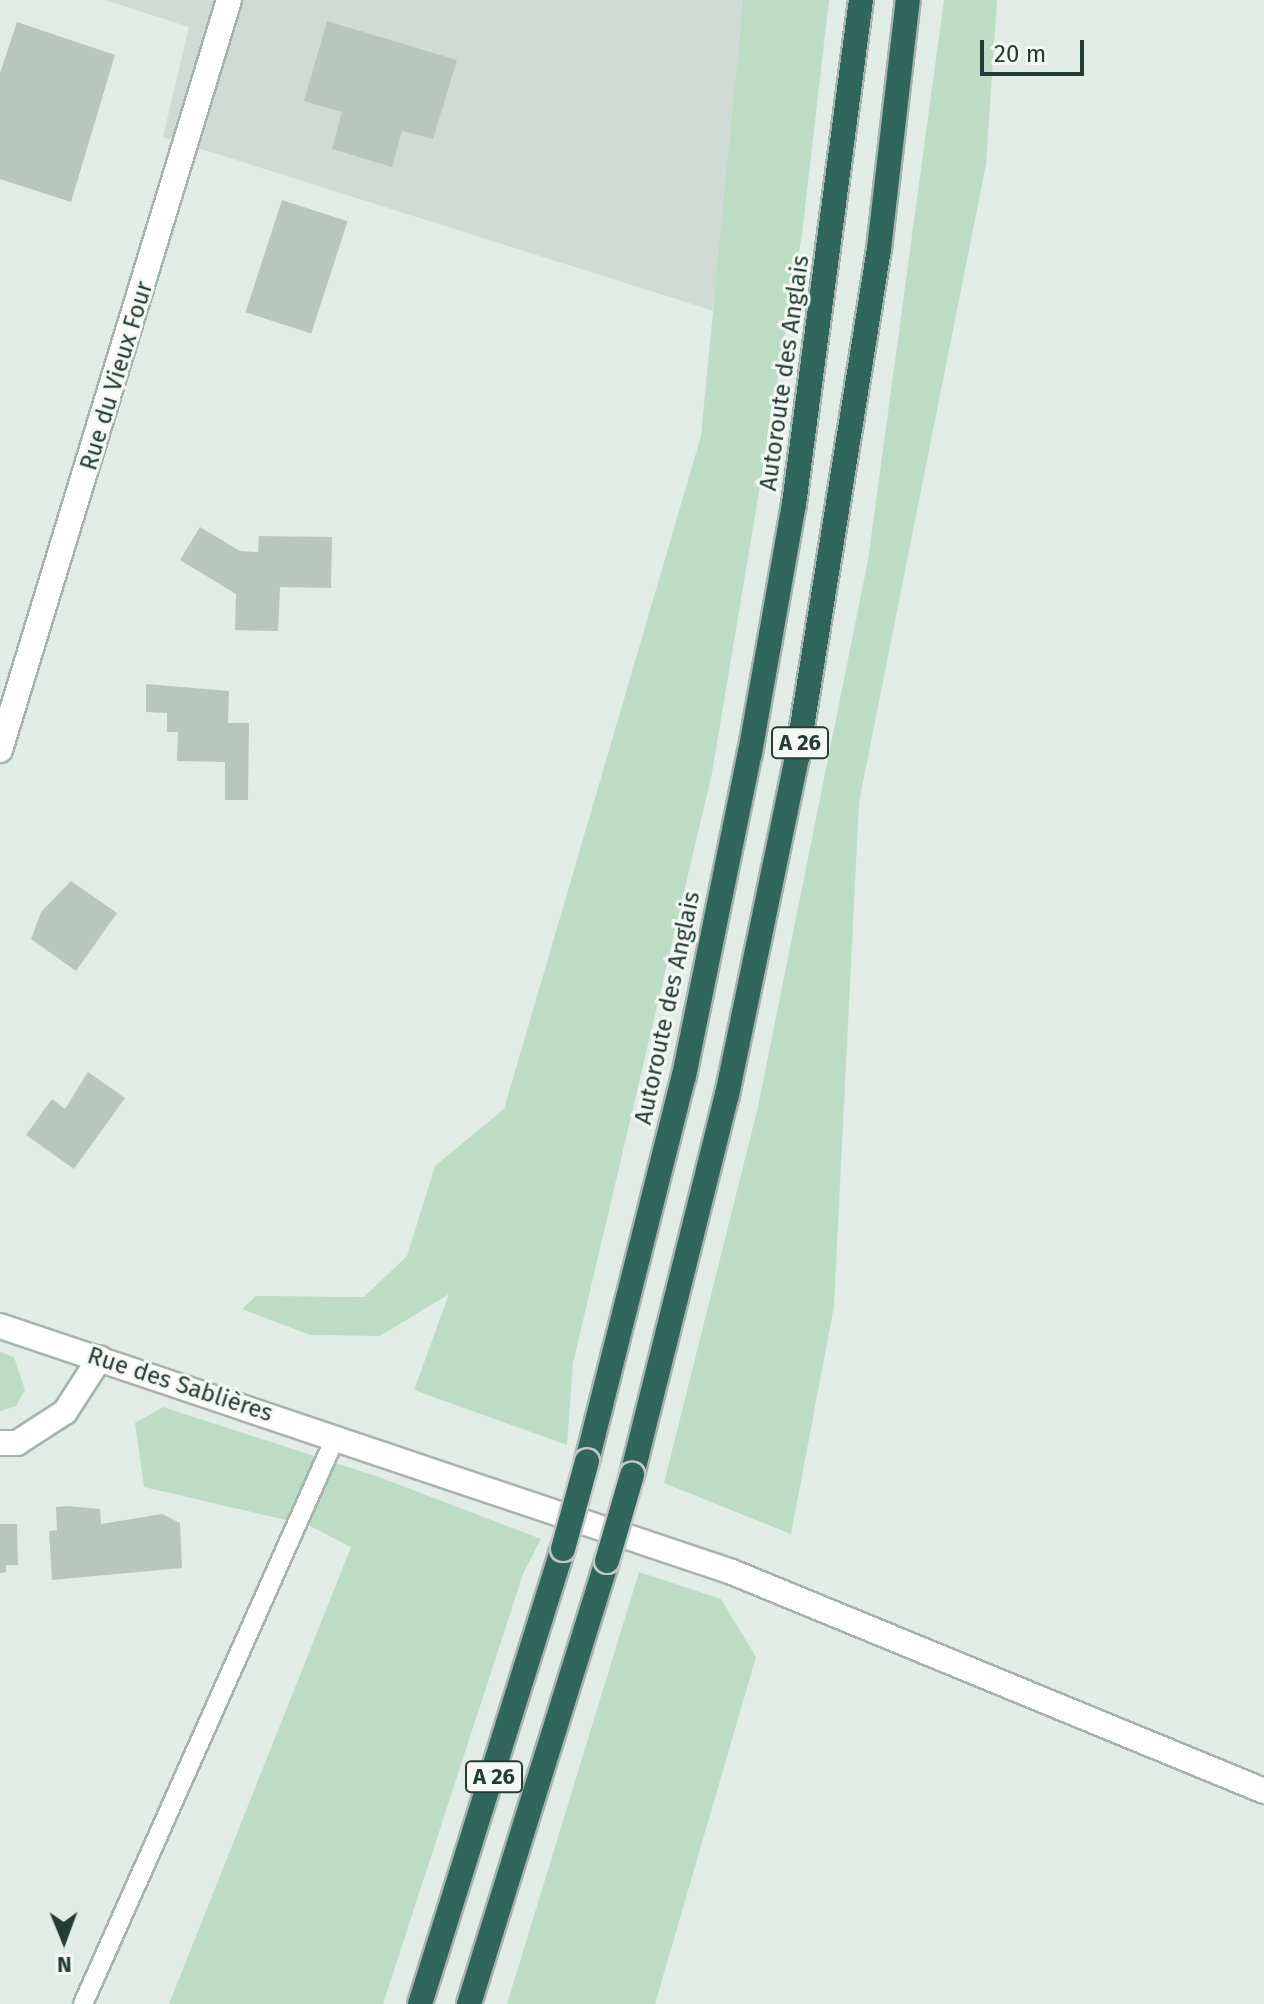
<!DOCTYPE html>
<html>
<head>
<meta charset="utf-8">
<style>
  body { margin:0 }
  #map { position:relative; width:1264px; height:2004px; overflow:hidden; background:#e2ece7; font-family:"Fira Sans",sans-serif }
  div>[style] { position:absolute }
  [style*='--x'] { left:calc(var(--x)*1px); top:calc(var(--y)*1px); width:calc(var(--w)*1px); rotate:calc(var(--a)*1deg) }
  .built>* { inset:0; background:#d0dbd6 }
  .green>* { inset:0; background:#bcdcc4 }
  .building>* { inset:0; background:#b8c6c0; transform-origin:0 0 }
  .roads { filter:drop-shadow(2px 0 #a5b4ae) drop-shadow(-2px 0 #a5b4ae) drop-shadow(0 2px #a5b4ae) drop-shadow(0 -2px #a5b4ae) }
  .lane>* { height:18px; margin:-9px; padding:0 9px; transform-origin:9px; border-radius:9px; background:#fff }
  .street>* { height:24px; margin:-12px; padding:0 12px; transform-origin:12px; border-radius:12px; background:#fff }
  .secondary>* { height:24px; margin:-12px; padding:0 12px; transform-origin:12px; border-radius:12px; background:#fff }
  .highway>* { height:24px; margin:-12px; padding:0 12px; transform-origin:12px; border-radius:12px; background:#30675a }
  .bridges { filter:drop-shadow(2px 0 #c1c8c6) drop-shadow(-2px 0 #c1c8c6) drop-shadow(0 2px #c1c8c6) drop-shadow(0 -2px #c1c8c6) }
  .highway-bridge>* { height:24px; margin:-12px; padding:0 12px; transform-origin:12px; border-radius:12px; background:#30675a }
  span { translate:-50% -50%; white-space:nowrap; text-align:center; line-height:1.15; -webkit-text-stroke:6px #f3f8f5; paint-order:stroke }
  .shield-label span { padding:2px 6px; background:#f3f8f5; border:2px solid; border-radius:6px; -webkit-text-stroke-width:0 }
  .shield-label { font-size:22px; color:#233c35; font-weight:700 }
  .street-label { font-size:24px; color:#233c35 }
  .north { position:absolute; left:24px; top:1900px; width:80px; height:80px; -webkit-text-stroke:6px #f3f8f5; paint-order:stroke; rotate:179deg; font-size:22px; font-weight:700; line-height:32px; text-align:center; color:#233c35 }
  .north::after { content:''; display:block; margin:auto; width:28px; height:36px; background:#233c35; clip-path:polygon(50% 0,100% 100%,50% 72%,0 100%) }
  .scale { position:absolute; left:980px; top:40px; width:104px; height:36px; box-sizing:border-box; border:4px solid #233c35; border-top:0; padding-left:10px; font-size:24px; line-height:28px; white-space:nowrap; color:#233c35; -webkit-text-stroke:6px #f3f8f5; paint-order:stroke }
</style>
</head>
<body>
<div id="map">
  <div class="built">
    <div style="clip-path:polygon(105px 0,743px 0,714px 311px,163px 137px,189px 27px)"></div>
  </div>
  <div class="green">
    <div style="clip-path:polygon(743px 0,829px 0,802px 234px,712px 773px,573px 1363px,567px 1445px,414px 1390px,449px 1294px,380px 1336px,310px 1335px,242px 1309px,256px 1296px,364px 1297px,407px 1256px,435px 1166px,504px 1109px,701px 436px)"></div>
    <div style="clip-path:polygon(944px 0,997px 0,986px 164px,859px 802px,834px 1306px,791px 1534px,664px 1483px,758px 1107px,868px 560px)"></div>
    <div style="clip-path:polygon(0 1352px,14px 1357px,25px 1390px,16px 1406px,0 1411px)"></div>
    <div style="clip-path:polygon(163px 1407px,379px 1477px,541px 1539px,523px 1574px,383px 2004px,169px 2004px,351px 1547px,308px 1525px,144px 1487px,135px 1423px)"></div>
    <div style="clip-path:polygon(639px 1572px,721px 1599px,756px 1657px,655px 2004px,507px 2004px)"></div>
  </div>
  <div class="building">
    <div style="clip-path:polygon(327px 21px,457px 60px,433px 139px,402px 131px,392px 167px,332px 149px,342px 112px,304px 101px)"></div>
    <div style="clip-path:polygon(17px 22px,115px 55px,71px 202px,0 179px,0 73px)"></div>
    <div style="left:282px;top:200px;width:69px;height:118px;rotate:18deg"></div>
    <div style="clip-path:polygon(200px 527px,240px 551px,258px 552px,259px 536px,332px 537px,331px 588px,280px 587px,278px 631px,235px 630px,236px 594px,180px 560px)"></div>
    <div style="clip-path:polygon(146px 684px,229px 691px,228px 723px,249px 723px,248px 800px,225px 800px,225px 762px,177px 761px,178px 732px,167px 732px,167px 713px,146px 712px)"></div>
    <div style="clip-path:polygon(71px 881px,117px 913px,76px 971px,31px 939px,41px 912px)"></div>
    <div style="clip-path:polygon(88px 1072px,125px 1098px,74px 1169px,26px 1135px,52px 1099px,65px 1109px)"></div>
    <div style="clip-path:polygon(67px 1506px,100px 1509px,101px 1524px,162px 1514px,180px 1523px,182px 1568px,52px 1580px,49px 1531px,57px 1530px,56px 1507px)"></div>
    <div style="clip-path:polygon(0 1524px,17px 1524px,18px 1565px,6px 1565px,6px 1572px,0 1573px)"></div>
  </div>
  <div class="roads">
    <div class="lane">
      <div style="--x:83;--y:2004;--w:622;--a:-65.99"></div>
    </div>
    <div class="street">
      <div style="--x:0;--y:750;--w:784;--a:-73.02"></div>
      <div style="--x:0;--y:1443;--w:17;--a:0"></div>
      <div style="--x:17;--y:1443;--w:57;--a:-32.9"></div>
      <div style="--x:65;--y:1412;--w:64;--a:-57.1"></div>
    </div>
    <div class="secondary">
      <div style="--x:0;--y:1326;--w:772;--a:18.58"></div>
      <div style="--x:732;--y:1572;--w:575;--a:22.37"></div>
    </div>
    <div class="highway">
      <div style="--x:587;--y:1461;--w:397;--a:-75.9"></div>
      <div style="--x:684;--y:1076;--w:330;--a:-78.5"></div>
      <div style="--x:750;--y:753;--w:253;--a:-80"></div>
      <div style="--x:794;--y:504;--w:508;--a:-82.43"></div>
      <div style="--x:632;--y:1475;--w:392;--a:-76"></div>
      <div style="--x:727;--y:1095;--w:344;--a:-78.3"></div>
      <div style="--x:797;--y:758;--w:516;--a:-80.85"></div>
      <div style="--x:879;--y:249;--w:251;--a:-83.4"></div>
      <div style="--x:420;--y:2004;--w:477;--a:-72.6"></div>
      <div style="--x:469;--y:2004;--w:464;--a:-72.7"></div>
    </div>
  </div>
  <div class="bridges">
    <div class="highway-bridge">
      <div style="--x:563;--y:1549;--w:91;--a:-74.7"></div>
      <div style="--x:607;--y:1561;--w:90;--a:-73.8"></div>
    </div>
  </div>
  <div class="shield-label">
    <span style="left:800px;top:743px">A 26</span>
    <span style="left:494px;top:1777px">A 26</span>
  </div>
  <div class="street-label">
    <span style="left:785px;top:373px;rotate:-82deg">Autoroute des Anglais</span>
    <span style="left:117px;top:376px;rotate:-73deg">Rue du Vieux Four</span>
    <span style="left:668px;top:1008px;rotate:-78deg">Autoroute des Anglais</span>
    <span style="left:180px;top:1385px;rotate:18deg">Rue des Sablières</span>
  </div>
  <div class="north">N</div>
  <div class="scale">20 m</div>
</div>
</body>
</html>
